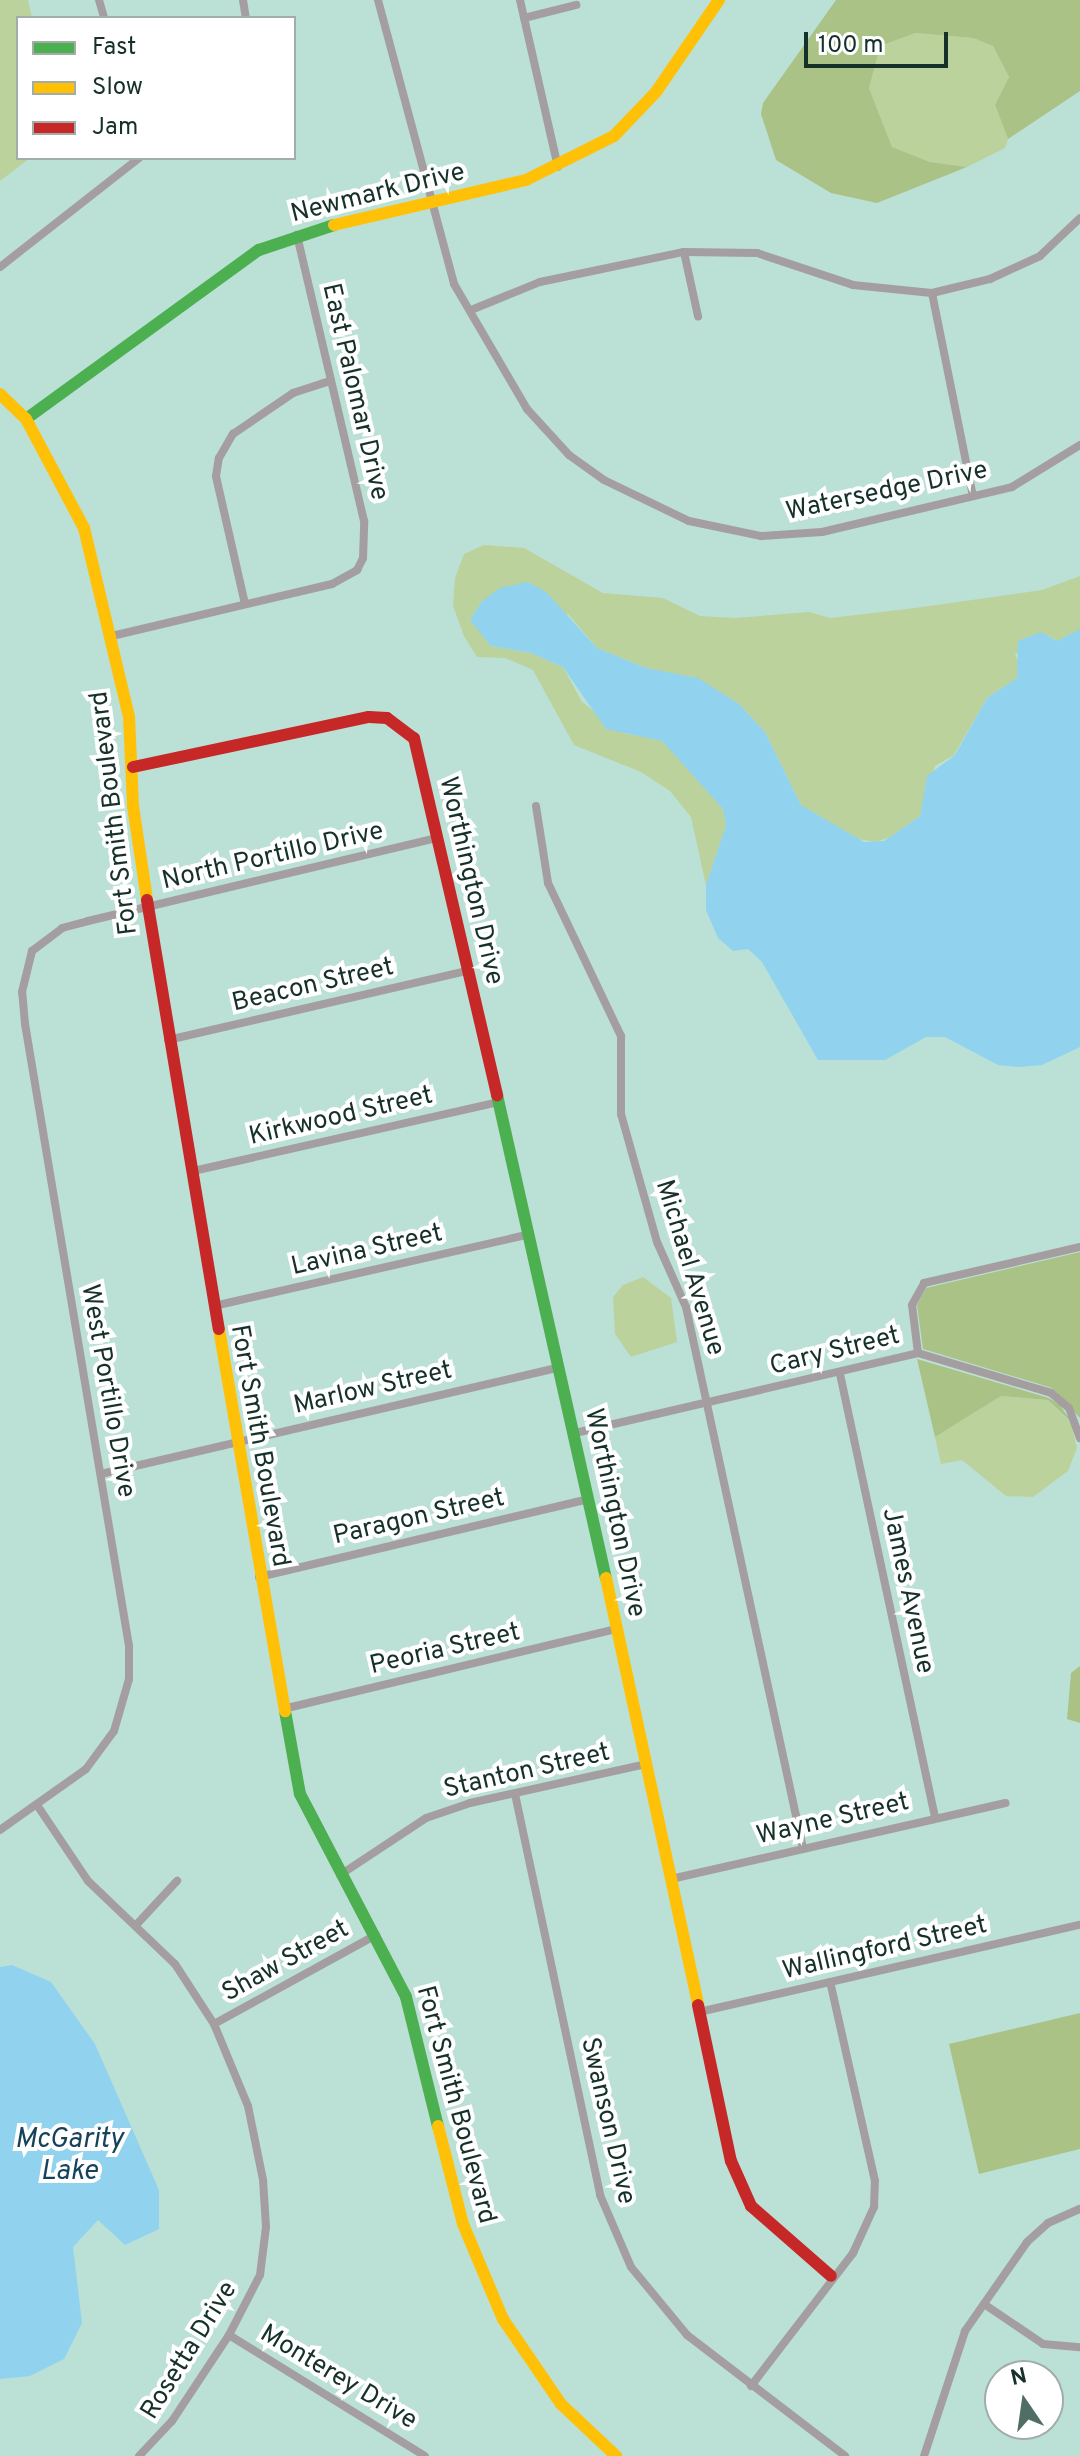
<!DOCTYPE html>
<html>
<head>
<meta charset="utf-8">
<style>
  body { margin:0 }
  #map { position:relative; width:1080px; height:2456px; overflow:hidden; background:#bbe0d6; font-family:Overpass,sans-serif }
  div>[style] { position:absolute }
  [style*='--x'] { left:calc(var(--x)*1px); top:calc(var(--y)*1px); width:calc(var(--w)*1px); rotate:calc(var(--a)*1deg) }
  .green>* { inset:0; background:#bcd29c }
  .forest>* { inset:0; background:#abc286 }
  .water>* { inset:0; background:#91d3ef }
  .street>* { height:8px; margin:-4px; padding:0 4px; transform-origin:4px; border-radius:4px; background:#a59ea1 }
  .fast>* { height:12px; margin:-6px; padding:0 6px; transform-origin:6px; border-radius:6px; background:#4caf50 }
  .slow>* { height:12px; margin:-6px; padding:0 6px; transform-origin:6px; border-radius:6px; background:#ffc107 }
  .jam>* { height:12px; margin:-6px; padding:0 6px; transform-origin:6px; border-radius:6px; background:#c62828 }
  span { translate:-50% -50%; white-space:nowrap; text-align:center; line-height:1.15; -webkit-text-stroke:8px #fff; paint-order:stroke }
  .street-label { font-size:26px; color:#16312a }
  .water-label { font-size:28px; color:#17435a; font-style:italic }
  .legend { position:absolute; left:16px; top:16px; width:280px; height:144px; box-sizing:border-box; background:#fff; border:2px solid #a2adaa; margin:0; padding:10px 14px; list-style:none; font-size:24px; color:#16312a }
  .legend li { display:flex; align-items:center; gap:16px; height:40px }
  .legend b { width:40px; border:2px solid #a2adaa }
  .north { position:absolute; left:984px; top:2360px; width:80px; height:80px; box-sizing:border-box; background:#fff; border:2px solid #a2adaa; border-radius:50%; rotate:347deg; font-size:22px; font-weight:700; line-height:32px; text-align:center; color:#16312a }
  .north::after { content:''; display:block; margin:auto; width:28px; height:36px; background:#506e66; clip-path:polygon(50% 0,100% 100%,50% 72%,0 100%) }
  .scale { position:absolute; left:804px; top:32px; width:144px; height:36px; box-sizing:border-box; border:4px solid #16312a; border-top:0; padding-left:10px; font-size:24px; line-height:28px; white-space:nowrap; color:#16312a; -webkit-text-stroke:6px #fff; paint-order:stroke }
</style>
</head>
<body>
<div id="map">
  <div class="green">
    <div style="clip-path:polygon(0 0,28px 0,32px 18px,18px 18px,18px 158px,30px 158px,0 181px)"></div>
    <div style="clip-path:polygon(914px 33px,973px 38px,993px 46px,1009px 77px,995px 105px,1008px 139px,1005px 148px,967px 167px,930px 162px,892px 147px,869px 88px,879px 46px)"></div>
    <div style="clip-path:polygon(484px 545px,524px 548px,603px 593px,663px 598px,700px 616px,735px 618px,809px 612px,830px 618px,915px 608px,1042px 590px,1080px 576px,1080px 629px,1071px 638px,1057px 641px,1049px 636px,1015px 654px,1021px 669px,1017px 678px,987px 698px,954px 755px,935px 766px,920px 816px,898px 835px,875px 842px,853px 838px,801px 805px,765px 732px,739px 704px,698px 679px,646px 668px,597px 648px,568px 614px,491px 646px,531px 653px,563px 667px,582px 702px,623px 733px,662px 740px,682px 759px,723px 809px,727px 825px,706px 885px,691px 817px,670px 791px,641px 772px,574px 745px,533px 670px,505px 658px,477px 657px,464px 636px,453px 606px,455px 578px,464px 554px)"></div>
    <div style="clip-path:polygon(643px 1277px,671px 1298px,677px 1342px,631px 1357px,615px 1334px,613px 1297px,623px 1285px)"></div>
    <div style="clip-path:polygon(1001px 1396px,1048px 1400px,1071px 1423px,1077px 1448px,1068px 1471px,1033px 1497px,1006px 1496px,962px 1460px,941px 1464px,935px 1437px)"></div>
  </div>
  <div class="forest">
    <div style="clip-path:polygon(836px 0,1080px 0,1080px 91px,1008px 139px,995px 105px,1009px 77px,993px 46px,973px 38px,915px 33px,880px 46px,869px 88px,892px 147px,930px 162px,967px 167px,877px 203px,831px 193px,776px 160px,761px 114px,763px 103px)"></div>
    <div style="clip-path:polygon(1080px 1252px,1080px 1418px,1052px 1388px,923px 1349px,917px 1305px,926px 1288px)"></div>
    <div style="clip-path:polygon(917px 1359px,1049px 1398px,1060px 1405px,1072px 1423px,1048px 1400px,1001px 1396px,935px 1437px)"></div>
    <div style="clip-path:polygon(1080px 1666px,1080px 1723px,1067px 1719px,1071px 1673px)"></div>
    <div style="clip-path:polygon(1080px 2013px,1080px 2149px,979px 2174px,949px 2044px)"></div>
  </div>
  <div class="water">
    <div style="clip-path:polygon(528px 582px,546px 592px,597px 648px,646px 668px,698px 678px,739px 704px,765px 732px,801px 805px,864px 842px,884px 841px,920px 816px,927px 776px,955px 755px,987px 698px,1017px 678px,1018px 641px,1041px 632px,1057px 641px,1080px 629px,1080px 1047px,1042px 1065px,1019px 1067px,998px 1065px,945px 1037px,926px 1037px,885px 1060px,818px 1060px,762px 962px,748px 949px,733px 951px,718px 938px,706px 910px,706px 885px,726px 825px,723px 809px,662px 741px,606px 729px,563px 667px,531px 653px,491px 646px,470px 620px,482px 601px,500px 588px)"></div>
    <div style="clip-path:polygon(12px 1965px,51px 1982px,95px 2044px,159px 2190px,159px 2229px,125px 2245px,98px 2220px,73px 2247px,82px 2323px,64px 2359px,30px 2376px,0 2379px,0 1967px)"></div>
  </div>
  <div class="street">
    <div style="--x:99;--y:0;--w:19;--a:74"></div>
    <div style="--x:243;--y:0;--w:18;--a:81"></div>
    <div style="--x:378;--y:0;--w:294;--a:75"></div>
    <div style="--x:454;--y:284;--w:145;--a:59.7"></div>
    <div style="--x:527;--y:409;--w:62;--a:47.6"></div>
    <div style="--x:569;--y:455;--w:43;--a:35.5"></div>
    <div style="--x:604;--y:480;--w:94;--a:25.8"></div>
    <div style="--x:689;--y:521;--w:74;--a:11.8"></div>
    <div style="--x:761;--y:536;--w:61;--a:-3.8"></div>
    <div style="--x:822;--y:532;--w:195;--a:-13.3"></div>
    <div style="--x:1012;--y:487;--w:80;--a:-31.7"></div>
    <div style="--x:520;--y:0;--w:171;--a:77.2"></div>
    <div style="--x:524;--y:18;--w:54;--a:-14"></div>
    <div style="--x:684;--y:252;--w:66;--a:77.7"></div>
    <div style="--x:0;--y:267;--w:177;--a:-38.1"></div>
    <div style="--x:932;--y:293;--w:207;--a:78.6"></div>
    <div style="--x:471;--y:310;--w:74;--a:-22.1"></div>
    <div style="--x:540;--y:282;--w:147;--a:-11.8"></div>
    <div style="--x:684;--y:252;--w:73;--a:0.8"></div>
    <div style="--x:757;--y:253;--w:101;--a:18.4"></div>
    <div style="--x:853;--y:285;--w:79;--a:5.8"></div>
    <div style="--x:932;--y:293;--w:60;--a:-13.6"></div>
    <div style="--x:990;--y:279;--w:55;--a:-24.7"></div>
    <div style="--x:1040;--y:256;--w:55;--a:-43.5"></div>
    <div style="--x:245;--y:604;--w:131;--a:-102.8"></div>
    <div style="--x:216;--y:476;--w:18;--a:-81"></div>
    <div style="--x:219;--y:458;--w:28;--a:-60"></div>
    <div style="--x:233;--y:434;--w:73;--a:-34.3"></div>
    <div style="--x:293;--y:393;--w:40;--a:-18"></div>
    <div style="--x:112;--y:636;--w:226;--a:-13.3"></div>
    <div style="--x:332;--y:584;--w:29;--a:-29"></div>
    <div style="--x:357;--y:570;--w:13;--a:-63"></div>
    <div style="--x:363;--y:558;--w:37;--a:-88"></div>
    <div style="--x:364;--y:521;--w:294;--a:-103.2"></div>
    <div style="--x:536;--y:806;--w:78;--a:81.1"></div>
    <div style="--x:548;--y:883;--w:170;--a:64.5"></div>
    <div style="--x:621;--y:1036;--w:78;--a:90"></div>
    <div style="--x:621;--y:1114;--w:133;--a:74.3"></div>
    <div style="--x:657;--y:1242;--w:71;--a:66"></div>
    <div style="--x:686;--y:1307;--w:554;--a:77.8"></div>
    <div style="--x:168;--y:1040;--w:308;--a:-13"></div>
    <div style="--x:193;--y:1171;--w:314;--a:-12.7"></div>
    <div style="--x:214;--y:1306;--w:324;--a:-12.8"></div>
    <div style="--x:918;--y:1353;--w:48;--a:-97.1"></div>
    <div style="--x:912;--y:1305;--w:25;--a:-61"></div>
    <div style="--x:924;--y:1283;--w:160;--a:-13"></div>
    <div style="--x:918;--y:1353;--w:139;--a:16.7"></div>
    <div style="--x:1051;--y:1393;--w:23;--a:40"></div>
    <div style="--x:1069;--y:1408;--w:32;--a:70"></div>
    <div style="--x:840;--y:1374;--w:453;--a:77.9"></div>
    <div style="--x:575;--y:1433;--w:352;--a:-13.1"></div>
    <div style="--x:101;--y:1474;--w:471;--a:-13.1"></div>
    <div style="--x:259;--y:1577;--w:339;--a:-13.3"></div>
    <div style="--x:283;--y:1709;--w:342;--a:-13.5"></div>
    <div style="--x:515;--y:1794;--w:410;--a:78"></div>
    <div style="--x:600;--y:2195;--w:78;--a:66.7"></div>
    <div style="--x:631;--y:2267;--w:88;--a:50.5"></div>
    <div style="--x:687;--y:2335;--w:199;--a:37.4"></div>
    <div style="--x:37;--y:1805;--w:92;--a:56.1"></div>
    <div style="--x:88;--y:1881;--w:120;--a:43.7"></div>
    <div style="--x:175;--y:1964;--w:72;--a:57"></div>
    <div style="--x:214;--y:2024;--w:89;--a:67.5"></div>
    <div style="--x:248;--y:2106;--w:76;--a:78.5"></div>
    <div style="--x:263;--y:2180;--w:47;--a:86.3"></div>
    <div style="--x:266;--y:2227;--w:48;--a:97.1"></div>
    <div style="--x:260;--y:2275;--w:68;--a:117.3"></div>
    <div style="--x:229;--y:2335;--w:103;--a:123.5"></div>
    <div style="--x:172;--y:2421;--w:48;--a:133.3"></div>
    <div style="--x:0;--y:1830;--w:105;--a:-35.3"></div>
    <div style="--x:86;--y:1769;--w:47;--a:-53.6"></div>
    <div style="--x:114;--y:1731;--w:54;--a:-73.9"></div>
    <div style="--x:129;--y:1679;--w:33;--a:-90"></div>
    <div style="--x:129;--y:1646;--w:631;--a:-99.49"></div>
    <div style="--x:25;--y:1024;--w:32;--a:-95"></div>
    <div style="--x:22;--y:992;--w:42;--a:-76.3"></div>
    <div style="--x:32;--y:951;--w:38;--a:-37"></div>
    <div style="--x:62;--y:928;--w:27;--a:-15"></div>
    <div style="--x:88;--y:921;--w:359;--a:-13.4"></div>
    <div style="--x:340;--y:1875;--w:103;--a:-33.5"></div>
    <div style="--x:426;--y:1818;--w:46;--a:-18.8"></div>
    <div style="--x:470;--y:1803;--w:180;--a:-12.5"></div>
    <div style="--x:671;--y:1879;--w:343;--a:-12.8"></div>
    <div style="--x:137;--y:1924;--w:59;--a:-47.1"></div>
    <div style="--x:699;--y:2012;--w:391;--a:-12.9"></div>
    <div style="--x:214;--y:2024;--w:185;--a:-28.8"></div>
    <div style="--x:984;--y:2304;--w:71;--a:34.1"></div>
    <div style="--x:1043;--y:2344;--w:37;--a:5"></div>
    <div style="--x:229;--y:2335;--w:230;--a:31.7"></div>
    <div style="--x:751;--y:2386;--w:168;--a:-52.5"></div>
    <div style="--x:853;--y:2253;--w:51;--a:-65.5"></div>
    <div style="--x:874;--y:2207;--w:26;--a:-88"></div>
    <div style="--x:875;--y:2181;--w:204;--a:-102.7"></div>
    <div style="--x:924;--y:2456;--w:132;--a:-71.8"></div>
    <div style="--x:965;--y:2331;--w:108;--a:-55.1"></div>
    <div style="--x:1027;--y:2242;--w:28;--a:-42"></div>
    <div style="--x:1048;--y:2223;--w:35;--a:-24"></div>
  </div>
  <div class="fast">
    <div style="--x:26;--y:419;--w:288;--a:-36"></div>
    <div style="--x:259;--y:250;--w:79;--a:-18.4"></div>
    <div style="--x:497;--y:1095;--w:495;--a:77.3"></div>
    <div style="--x:285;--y:1711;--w:84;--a:79.8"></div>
    <div style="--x:300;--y:1794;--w:229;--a:62.4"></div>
    <div style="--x:406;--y:1997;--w:133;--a:76.1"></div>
  </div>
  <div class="slow">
    <div style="--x:334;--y:225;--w:197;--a:-13.2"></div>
    <div style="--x:526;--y:180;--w:98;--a:-26.6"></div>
    <div style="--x:614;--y:136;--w:61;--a:-46.3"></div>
    <div style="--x:656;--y:92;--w:112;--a:-55.6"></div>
    <div style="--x:0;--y:394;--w:36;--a:44"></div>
    <div style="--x:26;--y:419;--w:123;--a:62"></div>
    <div style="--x:84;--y:528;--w:194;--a:76.6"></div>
    <div style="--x:129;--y:717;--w:89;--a:87.4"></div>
    <div style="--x:133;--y:806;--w:95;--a:81.5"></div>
    <div style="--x:219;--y:1329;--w:388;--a:80.2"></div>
    <div style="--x:606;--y:1578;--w:437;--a:77.8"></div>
    <div style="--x:438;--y:2126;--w:101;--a:75.7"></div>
    <div style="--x:463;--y:2224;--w:103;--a:67.2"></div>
    <div style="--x:503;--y:2319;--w:103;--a:55.7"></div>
    <div style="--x:561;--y:2404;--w:76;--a:43.4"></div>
  </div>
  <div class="jam">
    <div style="--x:133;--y:767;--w:241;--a:-12"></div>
    <div style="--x:369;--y:717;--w:18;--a:3"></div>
    <div style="--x:387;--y:718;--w:34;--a:37"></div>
    <div style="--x:414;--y:738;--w:367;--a:76.9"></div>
    <div style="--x:147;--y:900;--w:435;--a:80.5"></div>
    <div style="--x:698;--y:2005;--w:159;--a:78.1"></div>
    <div style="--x:731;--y:2161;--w:49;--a:66"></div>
    <div style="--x:751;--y:2206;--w:106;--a:41.2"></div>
  </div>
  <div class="street-label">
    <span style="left:378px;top:194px;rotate:-14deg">Newmark Drive</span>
    <span style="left:354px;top:392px;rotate:77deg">East Palomar Drive</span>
    <span style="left:887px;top:492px;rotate:-12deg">Watersedge Drive</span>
    <span style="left:115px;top:813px;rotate:-97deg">Fort Smith Boulevard</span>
    <span style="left:273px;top:857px;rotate:-13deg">North Portillo Drive</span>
    <span style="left:470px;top:881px;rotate:77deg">Worthington Drive</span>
    <span style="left:313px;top:986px;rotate:-13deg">Beacon Street</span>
    <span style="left:341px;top:1117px;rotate:-13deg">Kirkwood Street</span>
    <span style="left:367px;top:1251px;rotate:-13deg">Lavina Street</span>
    <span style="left:689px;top:1268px;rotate:73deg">Michael Avenue</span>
    <span style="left:835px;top:1352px;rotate:-14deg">Cary Street</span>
    <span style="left:373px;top:1389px;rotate:-13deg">Marlow Street</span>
    <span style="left:107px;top:1391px;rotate:80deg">West Portillo Drive</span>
    <span style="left:259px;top:1446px;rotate:80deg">Fort Smith Boulevard</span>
    <span style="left:614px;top:1513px;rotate:78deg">Worthington Drive</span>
    <span style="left:419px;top:1518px;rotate:-13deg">Paragon Street</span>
    <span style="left:907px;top:1591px;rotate:78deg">James Avenue</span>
    <span style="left:445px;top:1650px;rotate:-13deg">Peoria Street</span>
    <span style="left:527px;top:1772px;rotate:-13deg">Stanton Street</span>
    <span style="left:833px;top:1820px;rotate:-13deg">Wayne Street</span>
    <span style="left:885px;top:1949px;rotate:-13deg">Wallingford Street</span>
    <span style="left:286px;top:1962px;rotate:-29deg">Shaw Street</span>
    <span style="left:455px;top:2105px;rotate:75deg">Fort Smith Boulevard</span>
    <span style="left:607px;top:2121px;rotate:77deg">Swanson Drive</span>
    <span style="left:190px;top:2351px;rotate:-58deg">Rosetta Drive</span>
    <span style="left:338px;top:2378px;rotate:31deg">Monterey Drive</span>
  </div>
  <div class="water-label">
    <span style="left:69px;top:2156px">McGarity<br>Lake</span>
  </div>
  <ul class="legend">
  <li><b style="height:10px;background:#4caf50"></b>Fast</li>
  <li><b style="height:10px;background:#ffc107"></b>Slow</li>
  <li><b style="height:10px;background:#c62828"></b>Jam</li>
  </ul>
  <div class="north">N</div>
  <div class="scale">100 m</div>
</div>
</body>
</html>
